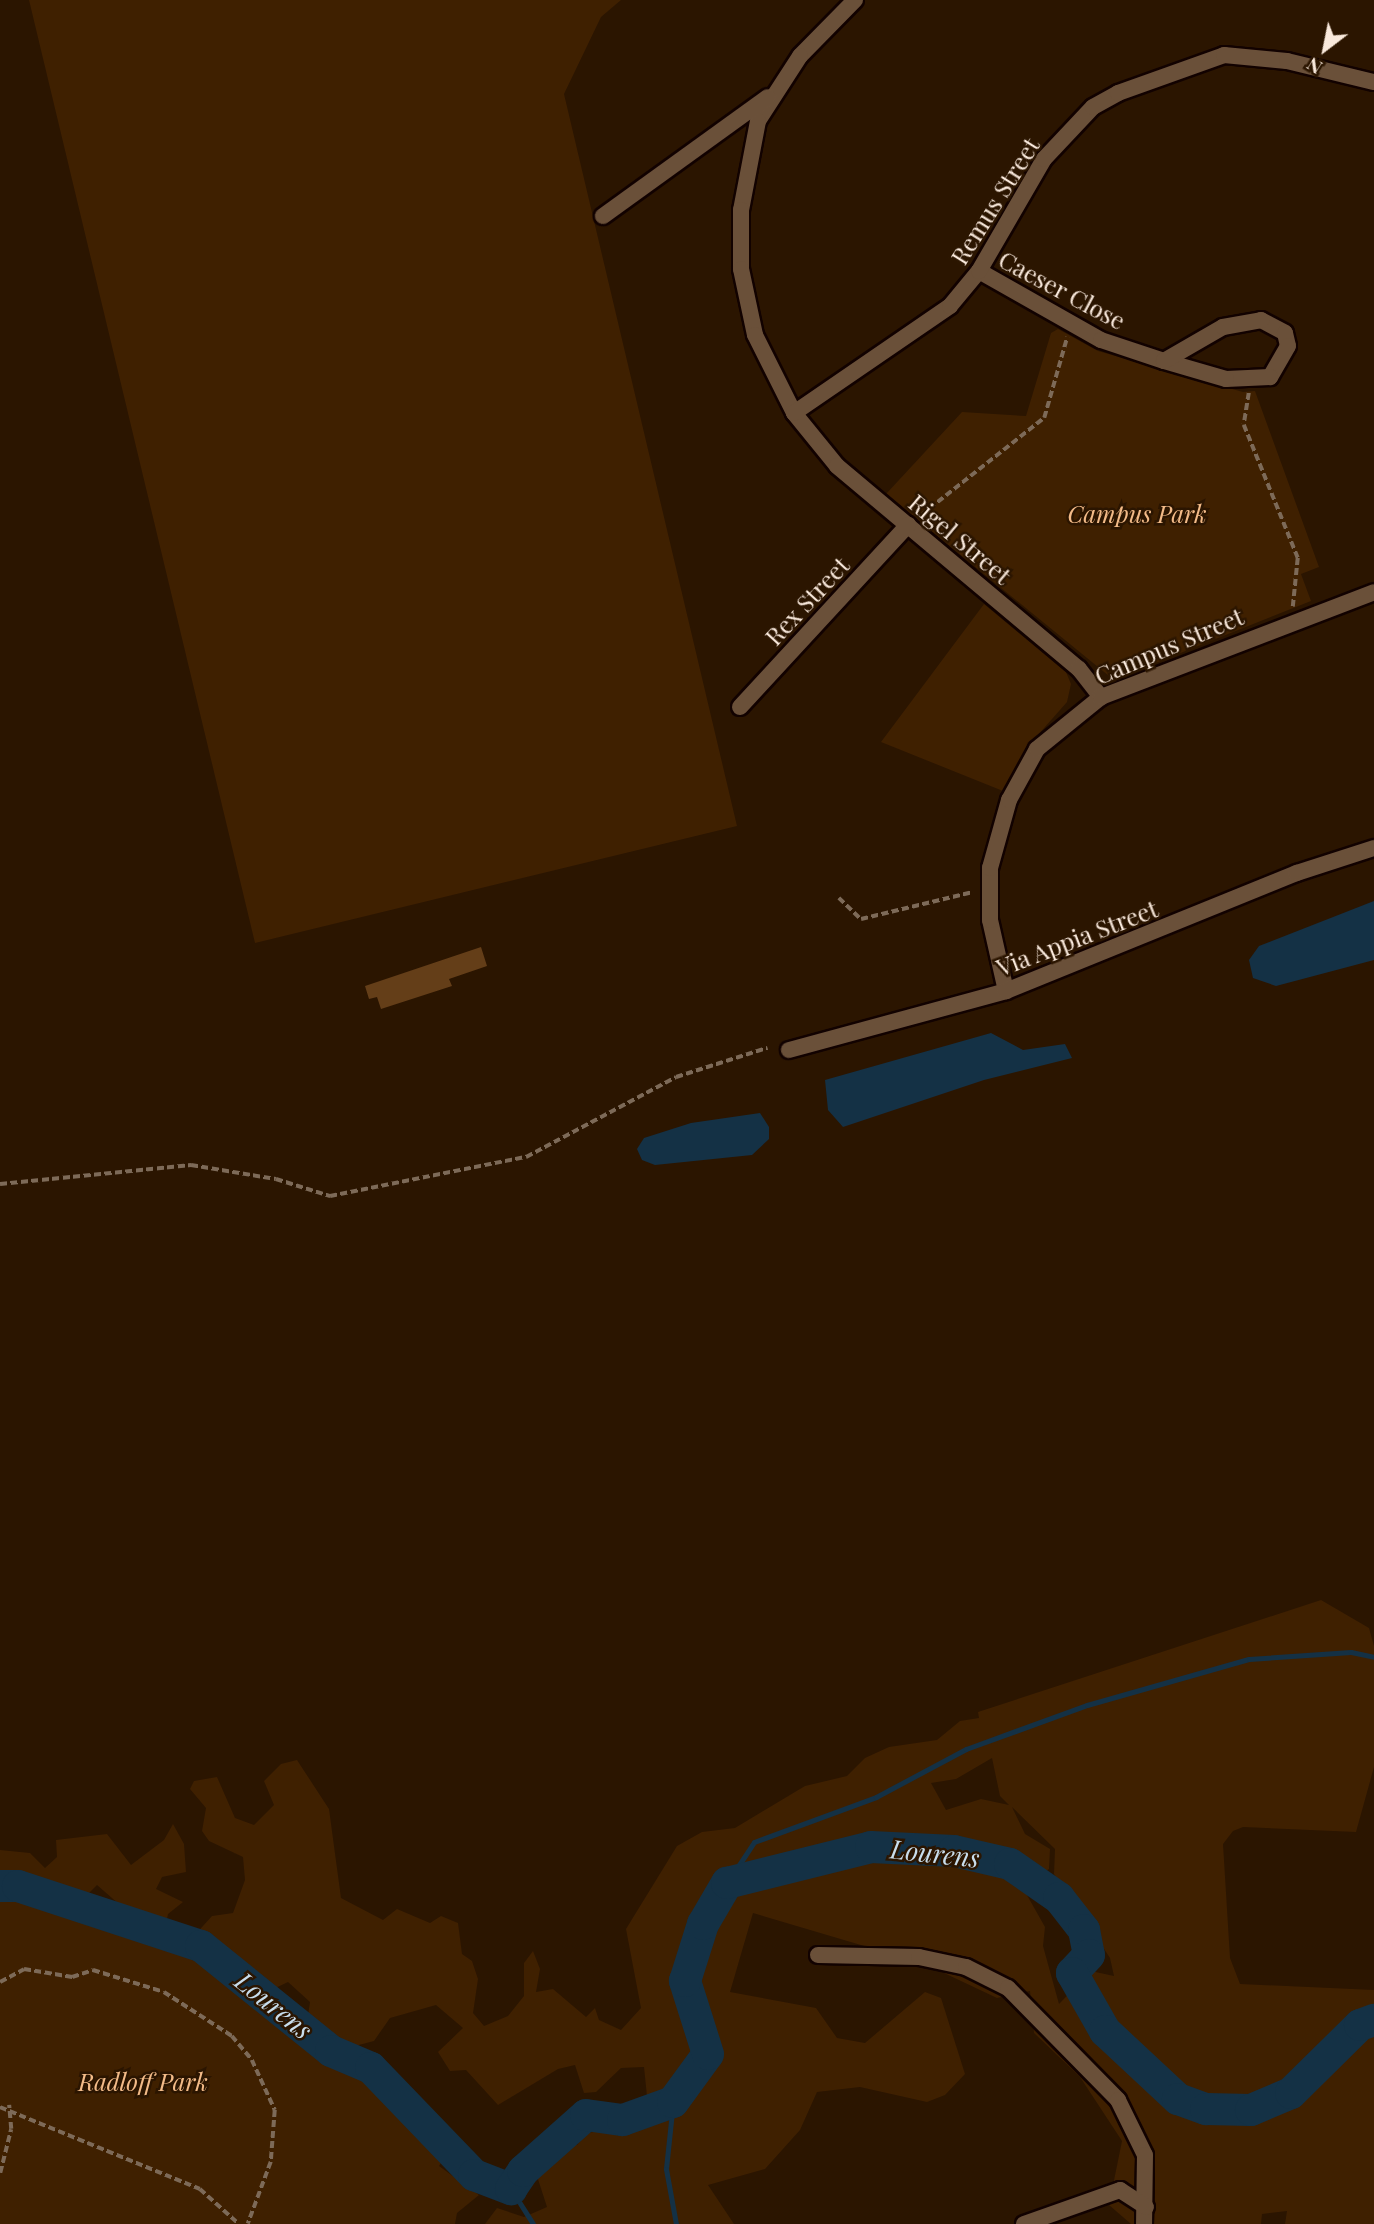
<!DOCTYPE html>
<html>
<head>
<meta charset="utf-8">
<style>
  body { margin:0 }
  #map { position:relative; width:1374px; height:2224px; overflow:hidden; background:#2b1500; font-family:"Playfair Display",serif }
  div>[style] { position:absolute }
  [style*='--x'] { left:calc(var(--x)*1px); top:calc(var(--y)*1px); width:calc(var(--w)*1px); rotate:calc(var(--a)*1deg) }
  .green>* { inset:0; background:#3f2000 }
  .water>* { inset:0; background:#143145 }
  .stream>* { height:5px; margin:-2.5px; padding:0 2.5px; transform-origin:2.5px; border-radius:2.5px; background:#143145 }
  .river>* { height:32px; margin:-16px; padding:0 16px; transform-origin:16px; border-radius:16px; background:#143145 }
  .building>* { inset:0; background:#643e18 }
  .path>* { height:3.5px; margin-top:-1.75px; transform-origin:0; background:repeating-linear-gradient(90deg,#7d6a58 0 7px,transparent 0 10.5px) }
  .roads { filter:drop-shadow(2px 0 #120200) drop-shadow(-2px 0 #120200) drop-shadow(0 2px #120200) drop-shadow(0 -2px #120200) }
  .street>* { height:16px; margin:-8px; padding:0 8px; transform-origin:8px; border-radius:8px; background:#6a5039 }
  span { translate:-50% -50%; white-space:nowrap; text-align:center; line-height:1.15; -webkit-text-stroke:5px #2b1500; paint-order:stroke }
  .street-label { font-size:24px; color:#f9e9dc }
  .park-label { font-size:24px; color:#f3bb88; font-style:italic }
  .water-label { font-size:26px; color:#c8ddec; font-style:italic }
  .north { position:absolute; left:1290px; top:14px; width:70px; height:70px; -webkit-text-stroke:5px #2b1500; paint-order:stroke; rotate:212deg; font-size:19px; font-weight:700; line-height:28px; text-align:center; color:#f9e9dc }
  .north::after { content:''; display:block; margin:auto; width:24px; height:32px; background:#f9e9dc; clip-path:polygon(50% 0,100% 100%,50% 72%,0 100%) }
</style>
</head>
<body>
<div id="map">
  <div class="green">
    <div style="clip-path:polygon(29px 0,621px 0,601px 17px,564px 94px,737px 826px,255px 943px)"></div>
    <div style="clip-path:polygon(1058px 329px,1098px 351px,1243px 392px,1255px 391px,1319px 567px,1301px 574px,1311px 601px,1123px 676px,1109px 676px,886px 494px,962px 412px,1026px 416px,1051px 333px)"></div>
    <div style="clip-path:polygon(984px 604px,1066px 672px,1071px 684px,1067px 702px,1030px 744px,1003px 791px,881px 742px)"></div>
    <div style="clip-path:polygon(evenodd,1321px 1600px,1369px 1628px,1374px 1646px,1374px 1767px,1356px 1832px,1243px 1827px,1233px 1831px,1223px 1844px,1230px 1958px,1240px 1984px,1374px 1990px,1374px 2224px,1285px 2224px,1287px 2211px,1262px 2214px,1261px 2224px,1131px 2224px,1109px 2205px,1122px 2141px,1080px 2077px,1034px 2033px,1030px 1991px,997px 1998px,925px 1964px,753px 1913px,730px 1992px,816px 2008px,837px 2038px,865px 2043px,925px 1992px,941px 1998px,965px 2074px,945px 2095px,927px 2102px,860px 2087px,817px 2092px,800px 2130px,765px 2169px,708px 2185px,734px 2224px,485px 2224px,497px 2208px,524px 2217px,547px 2207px,535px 2170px,554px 2144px,577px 2145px,587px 2133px,635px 2125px,648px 2106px,644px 2067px,621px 2068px,596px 2092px,584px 2093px,575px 2065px,558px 2069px,498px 2105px,466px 2070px,450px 2071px,438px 2052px,463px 2028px,436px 2005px,390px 2018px,374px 2041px,332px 2052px,371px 2068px,448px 2152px,439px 2166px,479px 2195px,457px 2213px,455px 2224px,0 2224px,0 1850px,30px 1853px,45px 1868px,57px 1857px,56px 1840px,107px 1834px,131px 1865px,164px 1840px,173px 1824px,184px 1844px,186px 1872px,162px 1877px,156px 1889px,183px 1902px,168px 1914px,166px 1924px,193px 1937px,212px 1916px,233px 1913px,245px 1880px,243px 1857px,209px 1841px,202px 1831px,206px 1808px,190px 1789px,194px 1781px,217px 1777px,235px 1818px,254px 1825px,274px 1805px,264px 1781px,281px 1764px,297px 1760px,329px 1809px,341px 1898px,383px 1920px,397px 1909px,430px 1923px,441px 1916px,458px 1923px,462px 1954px,472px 1961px,478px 1979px,473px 2013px,484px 2026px,508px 2016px,524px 1996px,524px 1963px,533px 1951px,540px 1969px,536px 1992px,553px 1989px,586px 2017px,595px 2008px,599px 2020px,621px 2030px,641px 2008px,626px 1929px,677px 1846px,702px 1832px,735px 1828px,805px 1786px,847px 1776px,865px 1758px,889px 1747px,937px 1740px,960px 1721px,979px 1718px,978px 1712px,1321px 1600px,992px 1758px,1000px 1796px,1009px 1805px,981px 1799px,946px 1810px,931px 1783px,956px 1779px,992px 1758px,1321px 1600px,1012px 1807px,1055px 1849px,1054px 1874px,1110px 1958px,1114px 1976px,1091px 1971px,1059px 2004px,1043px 1946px,1045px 1927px,1023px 1888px,1049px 1869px,1050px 1849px,1025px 1834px,1012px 1807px,1321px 1600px,97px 1885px,120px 1905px,120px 1919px,54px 1898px,83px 1899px,97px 1885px,1321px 1600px,288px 1982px,310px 2002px,306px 2029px,261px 1995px,288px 1982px)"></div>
  </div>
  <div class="water">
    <div style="clip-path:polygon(1374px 901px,1374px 960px,1276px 986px,1253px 978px,1249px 960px,1259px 946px)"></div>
    <div style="clip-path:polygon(991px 1033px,1023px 1050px,1065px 1044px,1072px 1058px,984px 1080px,843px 1127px,828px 1110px,825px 1080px)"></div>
    <div style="clip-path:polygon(760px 1113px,769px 1127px,769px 1139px,752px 1155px,655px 1165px,642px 1160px,637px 1149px,644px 1138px,691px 1123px)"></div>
  </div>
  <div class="stream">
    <div style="--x:727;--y:1883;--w:49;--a:-56.6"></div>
    <div style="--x:754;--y:1842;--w:130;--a:-20.2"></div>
    <div style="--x:876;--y:1797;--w:102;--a:-28.1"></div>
    <div style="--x:966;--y:1749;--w:129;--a:-20"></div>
    <div style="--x:1087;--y:1705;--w:168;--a:-15.9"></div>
    <div style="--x:1249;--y:1659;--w:102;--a:-3.9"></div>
    <div style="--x:1351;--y:1652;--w:24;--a:12"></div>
    <div style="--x:673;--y:2102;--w:67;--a:96"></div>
    <div style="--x:666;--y:2169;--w:56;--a:79.7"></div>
    <div style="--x:511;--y:2189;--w:41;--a:57.8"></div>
  </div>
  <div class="river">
    <div style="--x:0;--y:1886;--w:18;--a:0"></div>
    <div style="--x:18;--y:1886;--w:193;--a:18.2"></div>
    <div style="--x:201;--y:1946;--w:167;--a:38.9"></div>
    <div style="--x:331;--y:2051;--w:43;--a:23"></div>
    <div style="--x:371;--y:2068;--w:149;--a:46.1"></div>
    <div style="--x:474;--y:2175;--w:40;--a:21"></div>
    <div style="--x:511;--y:2189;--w:22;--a:-56"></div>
    <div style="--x:523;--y:2171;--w:84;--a:-41.6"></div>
    <div style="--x:586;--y:2115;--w:37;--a:8"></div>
    <div style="--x:623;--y:2120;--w:53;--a:-19.8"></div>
    <div style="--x:673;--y:2102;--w:59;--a:-53.9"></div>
    <div style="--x:708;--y:2054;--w:77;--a:-107.5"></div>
    <div style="--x:685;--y:1981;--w:60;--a:-72.5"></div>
    <div style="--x:703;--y:1924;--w:48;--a:-59.7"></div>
    <div style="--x:727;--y:1883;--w:148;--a:-14"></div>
    <div style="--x:871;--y:1847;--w:83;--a:2.8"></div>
    <div style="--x:954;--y:1851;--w:57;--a:13.1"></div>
    <div style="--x:1010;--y:1864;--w:60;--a:34.8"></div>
    <div style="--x:1059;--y:1898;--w:41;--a:52"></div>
    <div style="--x:1084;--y:1930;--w:25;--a:79"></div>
    <div style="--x:1089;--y:1955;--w:25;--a:133"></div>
    <div style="--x:1072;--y:1973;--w:67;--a:60.4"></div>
    <div style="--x:1105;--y:2031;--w:100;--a:43"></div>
    <div style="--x:1178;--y:2099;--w:30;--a:20"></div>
    <div style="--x:1206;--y:2109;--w:45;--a:1.3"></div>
    <div style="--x:1251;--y:2110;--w:43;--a:-23"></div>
    <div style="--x:1291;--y:2093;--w:97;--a:-44.6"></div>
    <div style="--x:1360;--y:2025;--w:15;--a:-20"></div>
  </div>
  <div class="building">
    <div style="clip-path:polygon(481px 947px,487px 966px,449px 979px,452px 986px,381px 1009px,377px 997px,369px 999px,365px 986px)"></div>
  </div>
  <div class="path">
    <div style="--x:1249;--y:393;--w:32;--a:99"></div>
    <div style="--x:1244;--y:425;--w:144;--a:67.9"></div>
    <div style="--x:1298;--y:558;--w:49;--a:95.8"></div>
    <div style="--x:921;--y:515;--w:157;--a:-38.3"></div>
    <div style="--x:1044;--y:418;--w:84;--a:-74.1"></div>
    <div style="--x:839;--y:898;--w:30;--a:44"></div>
    <div style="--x:861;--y:919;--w:115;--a:-13.6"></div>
    <div style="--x:0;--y:1184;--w:192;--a:-5.7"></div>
    <div style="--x:191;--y:1165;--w:86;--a:9.4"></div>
    <div style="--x:276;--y:1179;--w:57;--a:17.5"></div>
    <div style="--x:330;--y:1196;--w:200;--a:-11.3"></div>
    <div style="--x:526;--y:1157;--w:170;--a:-28.1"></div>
    <div style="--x:676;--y:1077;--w:96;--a:-17.7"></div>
    <div style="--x:0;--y:1982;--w:27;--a:-28"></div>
    <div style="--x:24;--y:1969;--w:49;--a:9.5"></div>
    <div style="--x:72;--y:1977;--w:22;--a:-18"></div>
    <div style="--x:93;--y:1970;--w:74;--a:17.2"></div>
    <div style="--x:164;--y:1992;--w:81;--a:32.9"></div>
    <div style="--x:232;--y:2036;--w:31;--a:50"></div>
    <div style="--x:252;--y:2060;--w:55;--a:65.3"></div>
    <div style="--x:275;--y:2110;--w:52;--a:94.4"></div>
    <div style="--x:271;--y:2162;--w:66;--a:110.4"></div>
    <div style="--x:0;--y:2107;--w:216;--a:22.3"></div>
    <div style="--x:200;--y:2189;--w:52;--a:41.9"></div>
    <div style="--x:0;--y:2173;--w:45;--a:-76"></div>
    <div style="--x:11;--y:2129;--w:24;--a:-95"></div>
  </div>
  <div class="roads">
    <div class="street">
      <div style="--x:855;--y:0;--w:78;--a:134.5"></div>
      <div style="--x:800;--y:56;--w:77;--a:122.9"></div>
      <div style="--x:758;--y:121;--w:91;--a:100.8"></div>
      <div style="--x:741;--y:210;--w:59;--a:90"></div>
      <div style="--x:741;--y:269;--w:67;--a:78"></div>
      <div style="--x:755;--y:335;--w:87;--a:63.4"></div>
      <div style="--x:794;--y:413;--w:68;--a:50.9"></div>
      <div style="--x:837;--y:466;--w:316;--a:40"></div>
      <div style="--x:1079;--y:669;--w:36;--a:52"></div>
      <div style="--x:603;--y:216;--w:203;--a:-35.8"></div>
      <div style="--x:979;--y:271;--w:140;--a:29.5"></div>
      <div style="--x:1101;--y:340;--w:66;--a:18.4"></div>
      <div style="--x:1261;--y:320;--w:27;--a:28"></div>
      <div style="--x:1285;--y:333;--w:13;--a:77"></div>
      <div style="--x:1288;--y:346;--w:36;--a:120"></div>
      <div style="--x:1270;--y:377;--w:44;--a:177.4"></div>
      <div style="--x:1226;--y:379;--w:65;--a:-163.8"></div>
      <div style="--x:1164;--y:361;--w:68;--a:-30"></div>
      <div style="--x:1223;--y:327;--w:39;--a:-10"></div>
      <div style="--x:794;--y:413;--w:189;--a:-34.4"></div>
      <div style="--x:950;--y:306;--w:45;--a:-50.4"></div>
      <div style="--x:979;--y:271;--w:129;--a:-59.9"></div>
      <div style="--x:1044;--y:159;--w:71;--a:-46.7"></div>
      <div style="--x:1093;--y:107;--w:29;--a:-29"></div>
      <div style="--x:1118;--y:93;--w:113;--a:-19.7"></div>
      <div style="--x:1224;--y:55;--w:63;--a:5.4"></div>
      <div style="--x:1287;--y:61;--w:89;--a:13.6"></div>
      <div style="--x:740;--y:707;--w:248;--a:-47.3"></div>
      <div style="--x:1006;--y:991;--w:73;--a:-102.7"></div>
      <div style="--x:990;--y:920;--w:52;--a:-90"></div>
      <div style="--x:990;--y:868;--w:71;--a:-74.4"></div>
      <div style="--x:1009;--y:800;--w:58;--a:-61.2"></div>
      <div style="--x:1037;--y:749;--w:82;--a:-39.1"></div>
      <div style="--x:1101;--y:697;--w:292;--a:-21"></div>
      <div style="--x:789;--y:1050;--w:225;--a:-15.2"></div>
      <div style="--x:1006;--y:991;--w:314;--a:-22.1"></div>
      <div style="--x:1297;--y:873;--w:81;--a:-18"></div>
      <div style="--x:818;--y:1955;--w:101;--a:1.1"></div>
      <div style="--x:919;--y:1957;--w:48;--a:12"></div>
      <div style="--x:966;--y:1967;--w:47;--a:26.6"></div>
      <div style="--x:1008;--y:1988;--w:157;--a:45.5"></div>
      <div style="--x:1118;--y:2100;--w:61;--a:63.9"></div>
      <div style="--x:1145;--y:2155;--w:69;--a:90.8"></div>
      <div style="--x:1024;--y:2224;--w:102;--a:-19.5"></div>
      <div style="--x:1120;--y:2190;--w:31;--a:33"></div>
    </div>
  </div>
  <div class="street-label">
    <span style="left:995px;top:201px;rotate:-58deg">Remus Street</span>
    <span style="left:1062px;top:290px;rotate:28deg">Caeser Close</span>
    <span style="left:960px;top:539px;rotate:40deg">Rigel Street</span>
    <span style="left:807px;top:601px;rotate:-47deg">Rex Street</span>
    <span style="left:1169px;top:646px;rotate:-23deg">Campus Street</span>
    <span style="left:1077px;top:938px;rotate:-21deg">Via Appia Street</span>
  </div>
  <div class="park-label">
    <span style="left:1137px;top:514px">Campus Park</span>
    <span style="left:143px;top:2082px">Radloff Park</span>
  </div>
  <div class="water-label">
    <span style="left:935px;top:1853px;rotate:6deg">Lourens</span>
    <span style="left:274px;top:2005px;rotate:39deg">Lourens</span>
  </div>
  <div class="north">N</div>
</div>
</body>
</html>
